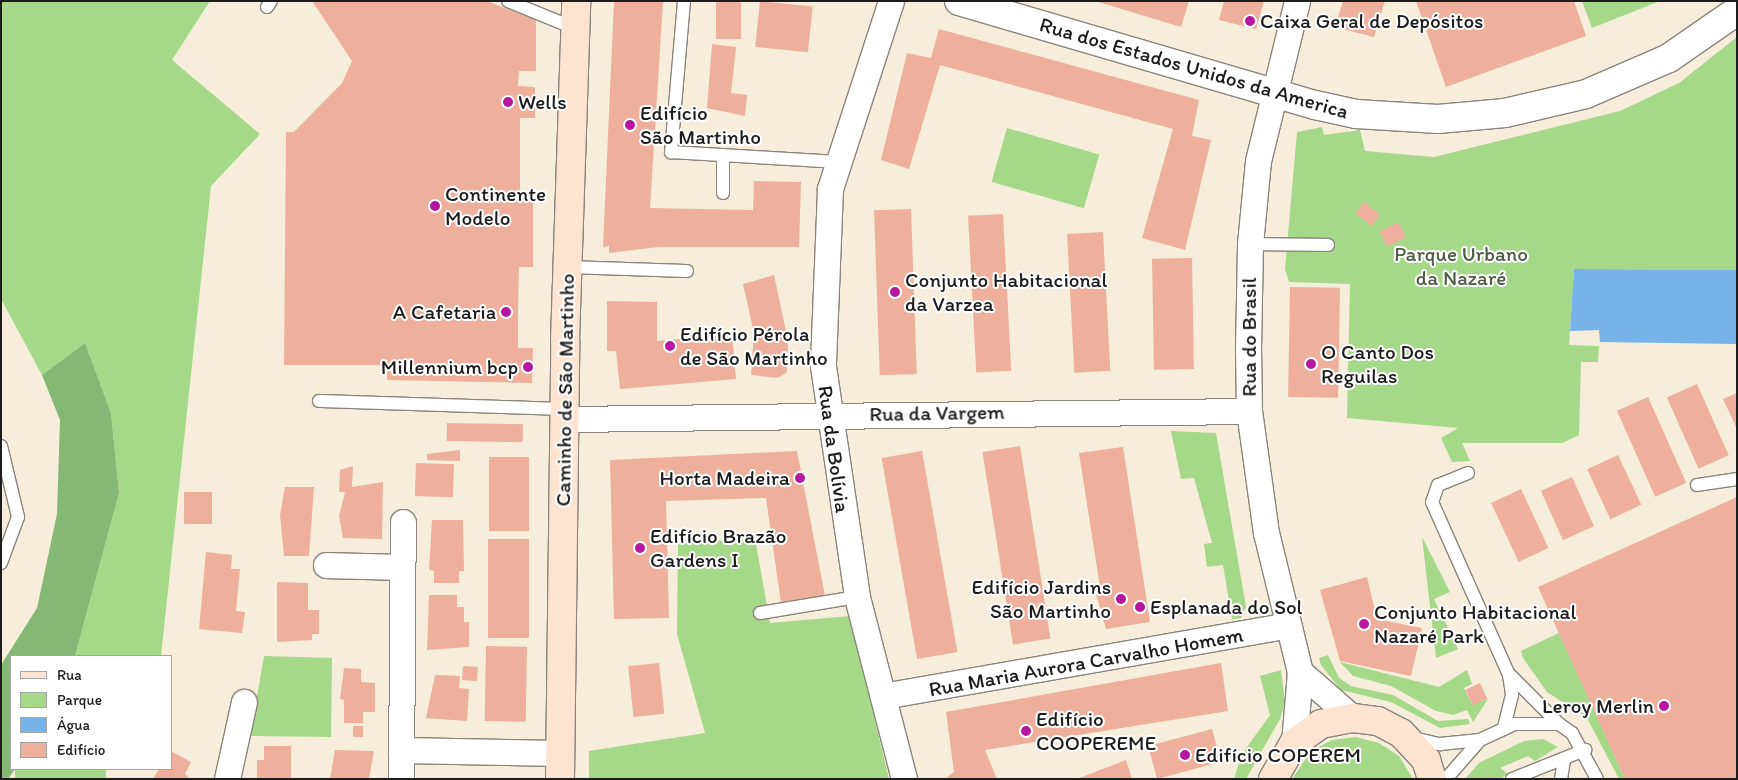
<!DOCTYPE html>
<html>
<head>
<meta charset="utf-8">
<style>
  body { margin:0 }
  #map { position:relative; width:1738px; height:780px; overflow:hidden; background:#f6eddb; font-family:Itim,sans-serif }
  div>[style] { position:absolute }
  [style*='--x'] { left:calc(var(--x)*1px); top:calc(var(--y)*1px); width:calc(var(--w)*1px); rotate:calc(var(--a)*1deg) }
  .green>* { inset:0; background:#a5d888; transform-origin:0 0 }
  .forest>* { inset:0; background:#84b874 }
  .water>* { inset:0; background:#75b3e8 }
  .building>* { inset:0; background:#eeaf9c; transform-origin:0 0 }
  .roads { filter:drop-shadow(1px 0 #89847c) drop-shadow(-1px 0 #89847c) drop-shadow(0 1px #89847c) drop-shadow(0 -1px #89847c) }
  .service>* { height:12px; margin:-6px; padding:0 6px; transform-origin:6px; border-radius:6px; background:#fff }
  .minor>* { height:25px; margin:-12.5px; padding:0 12.5px; transform-origin:12.5px; border-radius:12.5px; background:#fff }
  .tertiary>* { height:28px; margin:-14px; padding:0 14px; transform-origin:14px; border-radius:14px; background:#fff }
  .secondary>* { height:28px; margin:-14px; padding:0 14px; transform-origin:14px; border-radius:14px; background:#fde4d1 }
  .dots>* { width:14px; height:14px; translate:-50% -50%; box-sizing:border-box; border:2px solid #fff; border-radius:50% }
  span { translate:-50% -50%; white-space:nowrap; text-align:center; line-height:1.15; -webkit-text-stroke:4px #fff; paint-order:stroke }
  .poi-label { font-size:21px; color:#1c1c1c }
  .left { translate:0 -50%; text-align:left }
  .right { translate:-100% -50%; text-align:right }
  .street-label { font-size:21px; color:#1c1c1c }
  .park-label { font-size:21px; color:#4c5e42 }
  .frame { position:absolute; inset:0; border:2px solid #1c1c1c; pointer-events:none }
  .legend { position:absolute; left:10px; top:655px; width:162px; height:115px; box-sizing:border-box; background:#fff; border:1px solid #a4a4a4; margin:0; padding:6px 9px; list-style:none; font-size:15px; color:#1c1c1c }
  .legend li { display:flex; align-items:center; gap:10px; height:25px }
  .legend b { width:25px; border:1px solid #a4a4a4 }
</style>
</head>
<body>
<div id="map">
  <div class="green">
    <div style="clip-path:polygon(1px 1px,210px 1px,172px 60px,260px 134px,211px 186px,161px 656px,75px 656px,119px 493px,111px 413px,85px 343px,42px 375px,1px 299px)"></div>
    <div style="clip-path:polygon(1582px 1px,1660px 1px,1592px 28px)"></div>
    <div style="clip-path:polygon(1737px 37px,1737px 270px,1574px 269px,1569px 345px,1599px 346px,1598px 362px,1581px 362px,1579px 435px,1562px 443px,1462px 443px,1470px 461px,1452px 462px,1441px 438px,1458px 428px,1347px 418px,1350px 284px,1289px 282px,1285px 269px,1297px 132px,1322px 127px,1324px 135px,1360px 130px,1365px 151px,1434px 157px,1620px 111px,1679px 83px)"></div>
    <div style="left:1007px;top:128px;width:96px;height:56px;rotate:16deg"></div>
    <div style="clip-path:polygon(1171px 431px,1216px 433px,1246px 607px,1241px 618px,1232px 619px,1223px 565px,1207px 567px,1204px 544px,1212px 543px,1194px 478px,1181px 479px)"></div>
    <div style="clip-path:polygon(1422px 537px,1450px 592px,1434px 599px,1458px 649px,1436px 658px)"></div>
    <div style="clip-path:polygon(755px 538px,770px 623px,850px 616px,889px 779px,589px 779px,589px 751px,705px 733px,677px 634px,678px 544px)"></div>
    <div style="clip-path:polygon(1559px 633px,1625px 779px,1619px 779px,1587px 718px,1547px 692px,1523px 658px,1521px 651px)"></div>
    <div style="clip-path:polygon(1328px 655px,1339px 678px,1351px 686px,1393px 695px,1438px 721px,1468px 719px,1470px 724px,1440px 728px,1391px 702px,1341px 690px,1321px 665px,1319px 658px)"></div>
    <div style="clip-path:polygon(264px 656px,332px 658px,331px 737px,250px 736px)"></div>
    <div style="clip-path:polygon(1340px 662px,1439px 687px,1467px 670px,1472px 684px,1464px 688px,1472px 704px,1488px 699px,1473px 722px,1467px 710px,1453px 715px,1436px 711px,1391px 686px,1353px 676px)"></div>
    <div style="clip-path:polygon(1281px 670px,1285px 703px,1280px 719px,1246px 779px,1234px 779px,1242px 754px,1270px 715px,1260px 676px)"></div>
    <div style="clip-path:polygon(1356px 737px,1379px 743px,1399px 756px,1413px 779px,1292px 779px,1311px 751px,1332px 740px)"></div>
    <div style="clip-path:polygon(1543px 739px,1558px 747px,1535px 761px,1528px 756px,1500px 768px,1508px 774px,1500px 779px,1465px 779px,1479px 763px,1524px 741px)"></div>
    <div style="left:15px;top:769px;width:91px;height:12px"></div>
  </div>
  <div class="forest">
    <div style="clip-path:polygon(85px 343px,111px 413px,119px 493px,75px 656px,11px 656px,15px 769px,8px 779px,1px 779px,1px 665px,37px 608px,57px 514px,60px 420px,42px 375px)"></div>
  </div>
  <div class="water">
    <div style="clip-path:polygon(1574px 269px,1737px 270px,1737px 344px,1600px 342px,1599px 330px,1570px 331px)"></div>
  </div>
  <div class="building">
    <div style="clip-path:polygon(312px 1px,487px 1px,536px 20px,536px 71px,519px 71px,518px 86px,535px 87px,535px 118px,520px 118px,520px 200px,533px 200px,533px 267px,519px 267px,518px 310px,518px 348px,533px 348px,532px 383px,387px 380px,387px 365px,284px 365px,286px 132px,294px 132px,342px 83px,352px 61px)"></div>
    <div style="clip-path:polygon(614px 1px,663px 1px,650px 208px,753px 210px,754px 181px,801px 182px,799px 247px,658px 247px,609px 253px,609px 246px,603px 247px)"></div>
    <div style="left:716px;top:1px;width:25px;height:38px"></div>
    <div style="left:760px;top:1px;width:53px;height:46px;rotate:6deg"></div>
    <div style="clip-path:polygon(1095px 1px,1189px 1px,1181px 27px)"></div>
    <div style="clip-path:polygon(1224px 1px,1264px 1px,1256px 29px,1219px 20px)"></div>
    <div style="clip-path:polygon(1343px 1px,1385px 1px,1374px 37px,1335px 27px)"></div>
    <div style="clip-path:polygon(1416px 1px,1574px 1px,1586px 36px,1446px 87px)"></div>
    <div style="clip-path:polygon(939px 29px,1199px 100px,1192px 136px,1211px 140px,1185px 250px,1142px 238px,1173px 129px,940px 65px,909px 169px,881px 160px,907px 53px,931px 58px)"></div>
    <div style="clip-path:polygon(712px 44px,736px 47px,731px 93px,747px 95px,745px 116px,707px 108px)"></div>
    <div style="left:1364px;top:202px;width:21px;height:14px;rotate:39deg"></div>
    <div style="left:911px;top:209px;width:165px;height:37px;rotate:88deg"></div>
    <div style="left:1003px;top:214px;width:157px;height:35px;rotate:87deg"></div>
    <div style="left:1398px;top:222px;width:17px;height:21px;rotate:62deg"></div>
    <div style="left:1103px;top:232px;width:139px;height:36px;rotate:87deg"></div>
    <div style="left:1192px;top:258px;width:111px;height:40px;rotate:89deg"></div>
    <div style="clip-path:polygon(774px 275px,788px 341px,787px 372px,778px 378px,751px 375px,754px 333px,743px 284px)"></div>
    <div style="left:1290px;top:287px;width:50px;height:110px;rotate:1deg"></div>
    <div style="clip-path:polygon(607px 301px,657px 302px,657px 341px,732px 334px,736px 379px,620px 389px,616px 351px,607px 351px)"></div>
    <div style="left:1697px;top:384px;width:78px;height:33px;rotate:66deg"></div>
    <div style="clip-path:polygon(1737px 393px,1737px 429px,1723px 399px)"></div>
    <div style="left:1648px;top:397px;width:94px;height:34px;rotate:66deg"></div>
    <div style="left:447px;top:423px;width:76px;height:18px;rotate:1deg"></div>
    <div style="left:1020px;top:446px;width:195px;height:38px;rotate:81deg"></div>
    <div style="clip-path:polygon(1123px 447px,1150px 622px,1106px 629px,1094px 587px,1100px 587px,1079px 453px)"></div>
    <div style="clip-path:polygon(460px 450px,460px 461px,427px 460px,427px 454px)"></div>
    <div style="clip-path:polygon(797px 451px,825px 596px,781px 603px,766px 498px,666px 501px,669px 618px,614px 619px,610px 460px)"></div>
    <div style="left:922px;top:451px;width:204px;height:41px;rotate:80deg"></div>
    <div style="left:1618px;top:455px;width:55px;height:34px;rotate:65deg"></div>
    <div style="left:489px;top:457px;width:40px;height:74px"></div>
    <div style="left:416px;top:463px;width:38px;height:33px;rotate:2deg"></div>
    <div style="clip-path:polygon(353px 466px,352px 487px,383px 482px,382px 539px,343px 538px,339px 516px,345px 492px,339px 492px,340px 470px)"></div>
    <div style="left:1572px;top:477px;width:54px;height:34px;rotate:66deg"></div>
    <div style="clip-path:polygon(285px 487px,314px 487px,309px 556px,284px 556px,280px 515px)"></div>
    <div style="left:1521px;top:489px;width:65px;height:33px;rotate:65deg"></div>
    <div style="left:184px;top:492px;width:28px;height:32px"></div>
    <div style="clip-path:polygon(1737px 497px,1737px 779px,1625px 779px,1538px 587px)"></div>
    <div style="clip-path:polygon(432px 520px,463px 520px,464px 571px,459px 571px,459px 583px,434px 583px,434px 571px,429px 570px)"></div>
    <div style="left:488px;top:539px;width:41px;height:99px"></div>
    <div style="clip-path:polygon(206px 552px,232px 555px,231px 569px,240px 569px,236px 611px,245px 612px,242px 633px,199px 629px)"></div>
    <div style="clip-path:polygon(1367px 577px,1377px 619px,1422px 628px,1411px 676px,1340px 661px,1320px 590px)"></div>
    <div style="clip-path:polygon(277px 582px,308px 583px,308px 610px,319px 610px,319px 634px,312px 634px,312px 640px,277px 642px)"></div>
    <div style="clip-path:polygon(429px 595px,457px 595px,457px 607px,464px 607px,464px 622px,469px 622px,469px 647px,427px 650px)"></div>
    <div style="left:486px;top:646px;width:41px;height:75px;rotate:1deg"></div>
    <div style="left:659px;top:663px;width:51px;height:31px;rotate:84deg"></div>
    <div style="clip-path:polygon(1221px 663px,1228px 711px,985px 750px,997px 779px,945px 779px,954px 772px,946px 712px)"></div>
    <div style="left:463px;top:666px;width:15px;height:14px;rotate:4deg"></div>
    <div style="clip-path:polygon(344px 668px,361px 669px,361px 682px,375px 683px,375px 712px,363px 712px,363px 723px,344px 723px,344px 700px,340px 699px)"></div>
    <div style="clip-path:polygon(435px 675px,460px 676px,459px 688px,469px 689px,467px 721px,426px 718px)"></div>
    <div style="left:1480px;top:683px;width:17px;height:16px;rotate:65deg"></div>
    <div style="left:363px;top:726px;width:11px;height:10px;rotate:90deg"></div>
    <div style="left:1212px;top:729px;width:34px;height:66px;rotate:75deg"></div>
    <div style="clip-path:polygon(264px 746px,291px 746px,291px 779px,257px 779px,257px 760px,264px 760px)"></div>
    <div style="clip-path:polygon(335px 750px,374px 751px,369px 779px,330px 779px)"></div>
    <div style="clip-path:polygon(171px 751px,191px 762px,185px 774px,190px 779px,153px 779px,159px 769px,171px 769px)"></div>
    <div style="clip-path:polygon(1126px 760px,1132px 779px,1077px 779px)"></div>
  </div>
  <div class="roads">
    <div class="service">
      <div style="--x:508;--y:1;--w:71;--a:22.2"></div>
      <div style="--x:684;--y:1;--w:152;--a:94.9"></div>
      <div style="--x:671;--y:152;--w:168;--a:3.4"></div>
      <div style="--x:267;--y:7;--w:7;--a:-56"></div>
      <div style="--x:723;--y:193;--w:38;--a:-90"></div>
      <div style="--x:1250;--y:244;--w:78;--a:0.7"></div>
      <div style="--x:567;--y:267;--w:120;--a:1.9"></div>
      <div style="--x:319;--y:401;--w:246;--a:1.9"></div>
      <div style="--x:1;--y:446;--w:73;--a:76.5"></div>
      <div style="--x:18;--y:517;--w:49;--a:110.3"></div>
      <div style="--x:1468;--y:473;--w:32;--a:158"></div>
      <div style="--x:1438;--y:485;--w:18;--a:109"></div>
      <div style="--x:1432;--y:502;--w:189;--a:66"></div>
      <div style="--x:1509;--y:675;--w:20;--a:81"></div>
      <div style="--x:1512;--y:695;--w:33;--a:104"></div>
      <div style="--x:1697;--y:485;--w:40;--a:-8.5"></div>
      <div style="--x:760;--y:613;--w:98;--a:-9.4"></div>
      <div style="--x:1510;--y:675;--w:69;--a:45"></div>
      <div style="--x:1413;--y:738;--w:28;--a:13"></div>
      <div style="--x:1440;--y:744;--w:40;--a:-5.7"></div>
      <div style="--x:1446;--y:779;--w:52;--a:-48.9"></div>
      <div style="--x:1480;--y:740;--w:38;--a:-25"></div>
      <div style="--x:1515;--y:724;--w:44;--a:0"></div>
      <div style="--x:1559;--y:724;--w:16;--a:35"></div>
      <div style="--x:1572;--y:733;--w:52;--a:61.5"></div>
      <div style="--x:1512;--y:779;--w:79;--a:-21.7"></div>
      <div style="--x:1561;--y:779;--w:20;--a:-81"></div>
    </div>
    <div class="minor">
      <div style="--x:891;--y:1;--w:198;--a:108"></div>
      <div style="--x:830;--y:189;--w:177;--a:92.3"></div>
      <div style="--x:823;--y:366;--w:233;--a:81.6"></div>
      <div style="--x:857;--y:597;--w:188;--a:75.5"></div>
      <div style="--x:565;--y:419;--w:684;--a:-0.67"></div>
      <div style="--x:326;--y:565;--w:76;--a:1.5"></div>
      <div style="--x:1300;--y:672;--w:70;--a:41"></div>
      <div style="--x:883;--y:696;--w:411;--a:-9.9"></div>
      <div style="--x:1294;--y:743;--w:71;--a:-85.2"></div>
      <div style="--x:1300;--y:672;--w:143;--a:-103.7"></div>
      <div style="--x:1266;--y:533;--w:123;--a:-97.9"></div>
      <div style="--x:1249;--y:411;--w:62;--a:-90.9"></div>
      <div style="--x:1248;--y:349;--w:105;--a:-88.9"></div>
      <div style="--x:1250;--y:244;--w:83;--a:-84.5"></div>
      <div style="--x:1258;--y:161;--w:165;--a:-76.3"></div>
      <div style="--x:401;--y:750;--w:159;--a:1.1"></div>
      <div style="--x:227;--y:779;--w:79;--a:-77.6"></div>
      <div style="--x:401;--y:779;--w:257;--a:-89.6"></div>
    </div>
    <div class="tertiary">
      <div style="--x:959;--y:1;--w:371;--a:16.3"></div>
      <div style="--x:1315;--y:105;--w:42;--a:12.4"></div>
      <div style="--x:1356;--y:114;--w:82;--a:3.5"></div>
      <div style="--x:1438;--y:119;--w:67;--a:-5.1"></div>
      <div style="--x:1505;--y:113;--w:83;--a:-13.2"></div>
      <div style="--x:1586;--y:94;--w:90;--a:-23.4"></div>
      <div style="--x:1669;--y:58;--w:83;--a:-34.7"></div>
    </div>
    <div class="secondary">
      <div style="--x:560;--y:779;--w:438;--a:-89.3"></div>
      <div style="--x:565;--y:341;--w:340;--a:-88.1"></div>
      <div style="--x:1273;--y:779;--w:42;--a:-59.7"></div>
      <div style="--x:1294;--y:743;--w:33;--a:-35"></div>
      <div style="--x:1321;--y:724;--w:33;--a:-11"></div>
      <div style="--x:1353;--y:718;--w:25;--a:7"></div>
      <div style="--x:1378;--y:721;--w:26;--a:28"></div>
      <div style="--x:1401;--y:733;--w:37;--a:47"></div>
      <div style="--x:1426;--y:760;--w:20;--a:72"></div>
    </div>
  </div>
  <div class="dots">
    <div style="left:1250px;top:21px;background:#b5179e"></div>
    <div style="left:508px;top:102px;background:#b5179e"></div>
    <div style="left:630px;top:125px;background:#b5179e"></div>
    <div style="left:435px;top:206px;background:#b5179e"></div>
    <div style="left:895px;top:292px;background:#b5179e"></div>
    <div style="left:506px;top:312px;background:#b5179e"></div>
    <div style="left:670px;top:346px;background:#b5179e"></div>
    <div style="left:1311px;top:364px;background:#b5179e"></div>
    <div style="left:528px;top:367px;background:#b5179e"></div>
    <div style="left:800px;top:478px;background:#b5179e"></div>
    <div style="left:640px;top:548px;background:#b5179e"></div>
    <div style="left:1121px;top:599px;background:#b5179e"></div>
    <div style="left:1140px;top:607px;background:#b5179e"></div>
    <div style="left:1364px;top:624px;background:#b5179e"></div>
    <div style="left:1664px;top:706px;background:#b5179e"></div>
    <div style="left:1026px;top:731px;background:#b5179e"></div>
    <div style="left:1185px;top:755px;background:#b5179e"></div>
  </div>
  <div class="poi-label">
    <span class="left" style="left:1260px;top:21px">Caixa Geral de Depósitos</span>
    <span class="left" style="left:518px;top:102px">Wells</span>
    <span class="left" style="left:640px;top:125px">Edifício<br>São Martinho</span>
    <span class="left" style="left:445px;top:206px">Continente<br>Modelo</span>
    <span class="left" style="left:905px;top:292px">Conjunto Habitacional<br>da Varzea</span>
    <span class="right" style="left:496px;top:312px">A Cafetaria</span>
    <span class="left" style="left:680px;top:346px">Edifício Pérola<br>de São Martinho</span>
    <span class="left" style="left:1321px;top:364px">O Canto Dos<br>Reguilas</span>
    <span class="right" style="left:518px;top:367px">Millennium bcp</span>
    <span class="right" style="left:790px;top:478px">Horta Madeira</span>
    <span class="left" style="left:650px;top:548px">Edifício Brazão<br>Gardens I</span>
    <span class="right" style="left:1111px;top:599px">Edifício Jardins<br>São Martinho</span>
    <span class="left" style="left:1150px;top:607px">Esplanada do Sol</span>
    <span class="left" style="left:1374px;top:624px">Conjunto Habitacional<br>Nazaré Park</span>
    <span class="right" style="left:1654px;top:706px">Leroy Merlin</span>
    <span class="left" style="left:1036px;top:731px">Edifício<br>COOPEREME</span>
    <span class="left" style="left:1195px;top:755px">Edifício COPEREM</span>
  </div>
  <div class="street-label">
    <span style="left:1194px;top:68px;rotate:16deg">Rua dos Estados Unidos da America</span>
    <span style="left:1249px;top:337px;rotate:-90deg">Rua do Brasil</span>
    <span style="left:565px;top:390px;rotate:-89deg">Caminho de São Martinho</span>
    <span style="left:937px;top:413px;rotate:-1deg">Rua da Vargem</span>
    <span style="left:834px;top:449px;rotate:82deg">Rua da Bolívia</span>
    <span style="left:1086px;top:662px;rotate:-10deg">Rua Maria Aurora Carvalho Homem</span>
  </div>
  <div class="park-label">
    <span style="left:1461px;top:266px">Parque Urbano<br>da Nazaré</span>
  </div>
  <div class="frame"></div>
  <ul class="legend">
  <li><b style="height:6px;background:#fde4d1"></b>Rua</li>
  <li><b style="height:14px;background:#a5d888"></b>Parque</li>
  <li><b style="height:14px;background:#75b3e8"></b>Água</li>
  <li><b style="height:14px;background:#eeaf9c"></b>Edifício</li>
  </ul>
</div>
</body>
</html>
